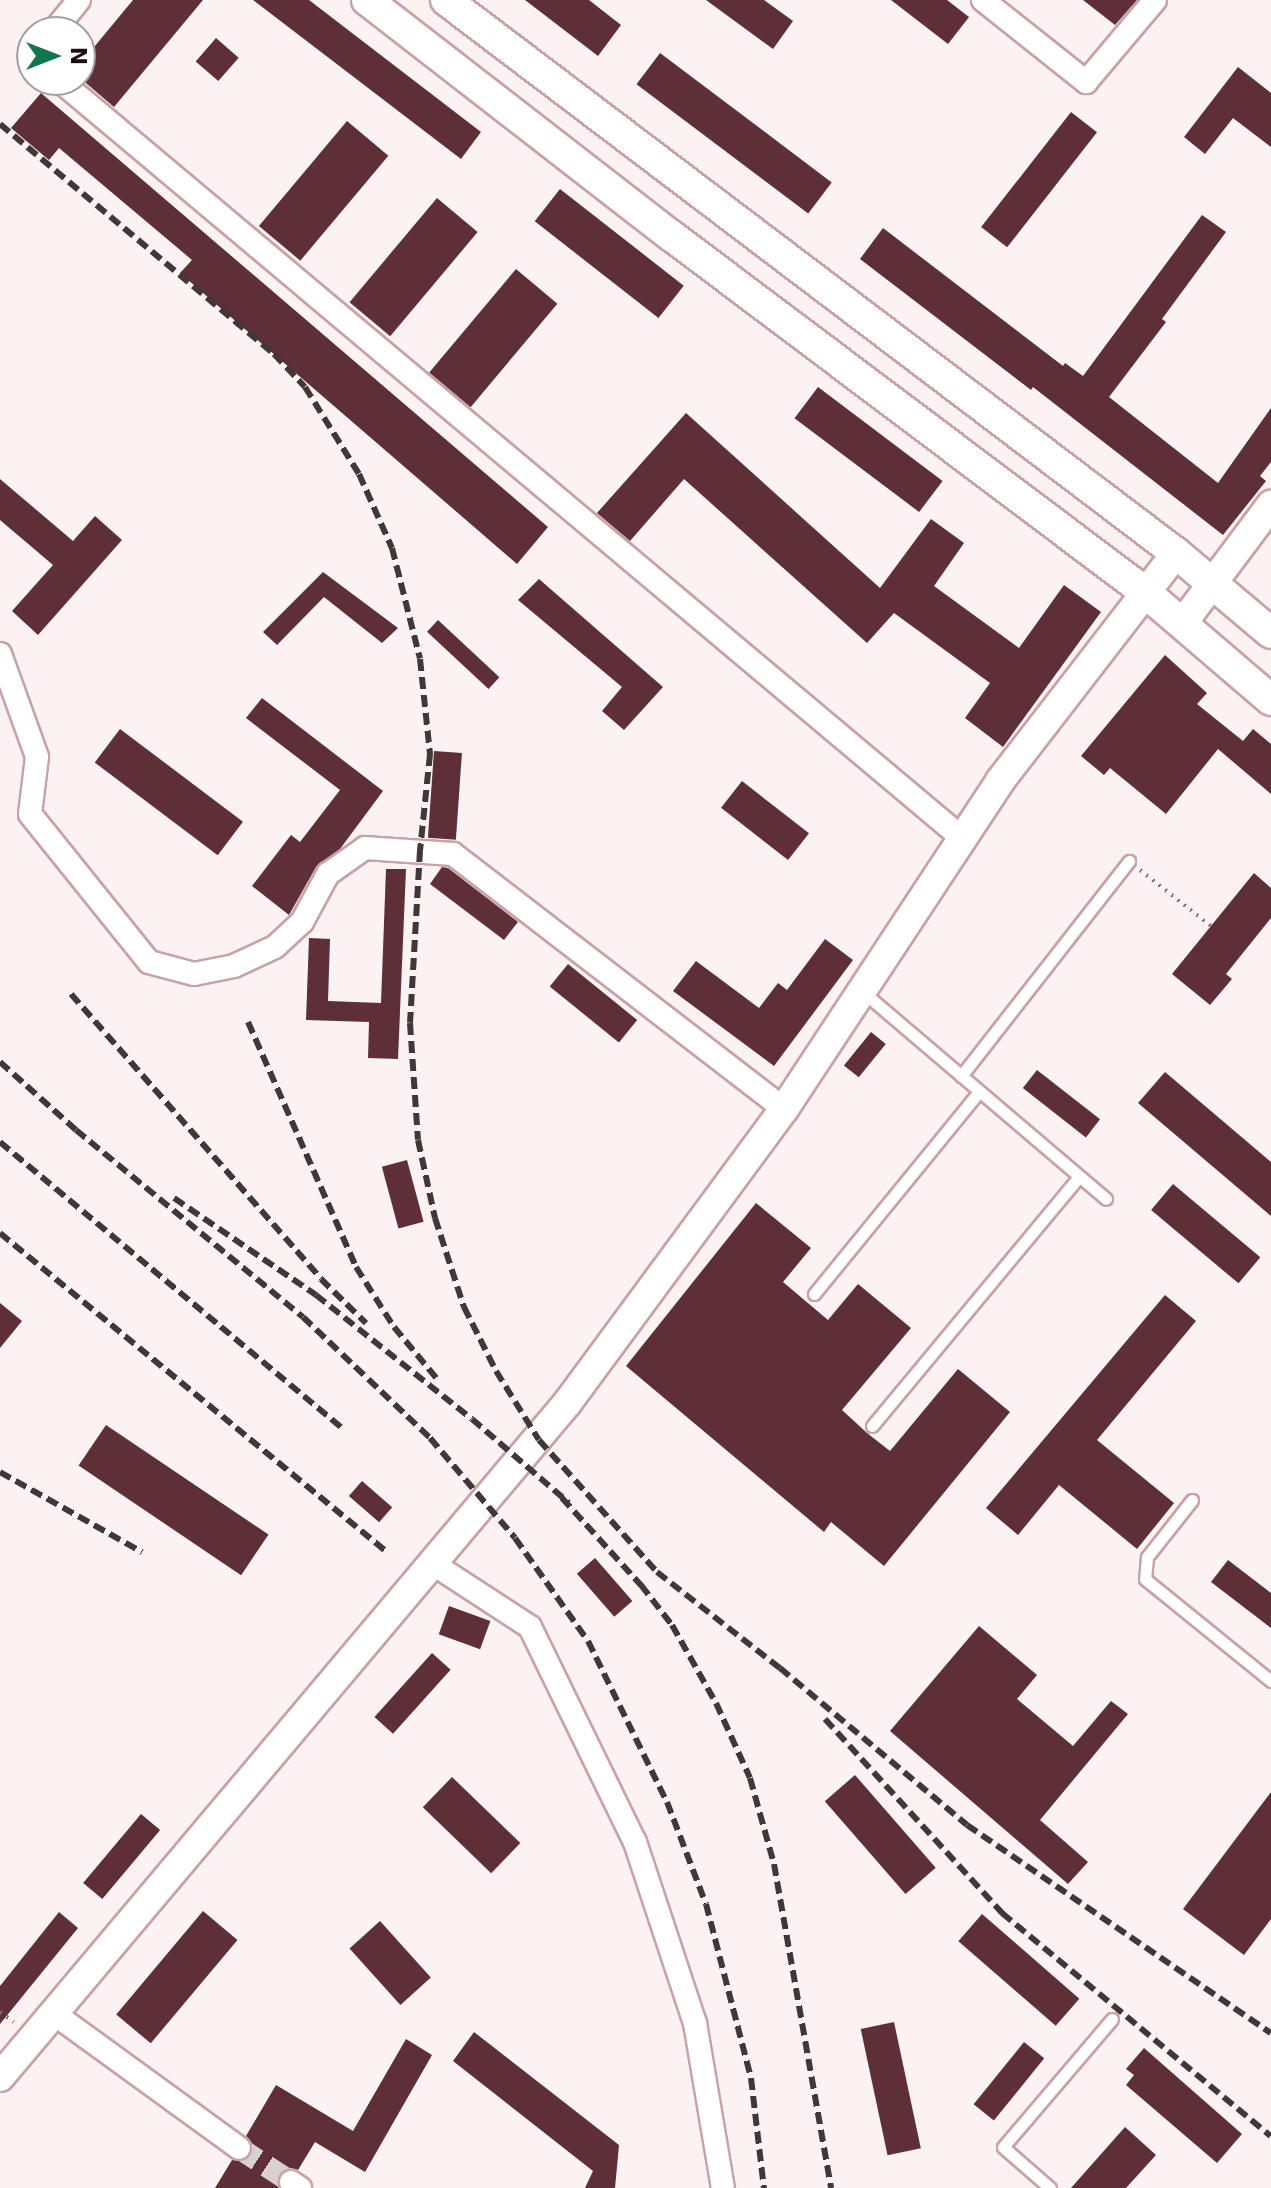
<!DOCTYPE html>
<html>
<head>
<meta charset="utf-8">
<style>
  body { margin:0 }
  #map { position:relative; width:1271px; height:2188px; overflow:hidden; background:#faf2f3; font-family:"DejaVu Sans",sans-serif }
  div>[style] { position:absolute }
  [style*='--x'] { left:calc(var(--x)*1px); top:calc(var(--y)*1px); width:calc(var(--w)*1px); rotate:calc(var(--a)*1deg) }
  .building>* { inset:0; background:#5e2f37; transform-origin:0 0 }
  .minor-tunnel>* { height:22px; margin-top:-11px; transform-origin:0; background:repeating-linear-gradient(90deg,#d8d0d1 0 22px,transparent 0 33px) }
  .path>* { height:4px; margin-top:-2px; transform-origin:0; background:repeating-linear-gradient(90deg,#807677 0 2px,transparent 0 8px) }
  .roads { filter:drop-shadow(2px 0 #c7a2a6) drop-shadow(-2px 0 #c7a2a6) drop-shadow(0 2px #c7a2a6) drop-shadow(0 -2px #c7a2a6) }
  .service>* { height:11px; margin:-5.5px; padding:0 5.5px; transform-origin:5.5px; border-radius:5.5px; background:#fff }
  .minor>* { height:22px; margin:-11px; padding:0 11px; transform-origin:11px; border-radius:11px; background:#fff }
  .tertiary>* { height:28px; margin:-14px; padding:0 14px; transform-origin:14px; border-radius:14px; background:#fff }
  .secondary>* { height:30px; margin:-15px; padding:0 15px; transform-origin:15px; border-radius:15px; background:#fff }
  .rail>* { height:6px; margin-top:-3px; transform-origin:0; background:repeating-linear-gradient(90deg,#423738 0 12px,transparent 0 18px) }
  span { translate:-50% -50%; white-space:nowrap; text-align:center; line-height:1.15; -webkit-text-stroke:8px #fff; paint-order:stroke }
  .north { position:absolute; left:16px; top:16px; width:80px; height:80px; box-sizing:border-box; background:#fff; border:2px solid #a39f9f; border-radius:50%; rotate:90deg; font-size:22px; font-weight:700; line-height:32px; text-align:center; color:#1a0e0f }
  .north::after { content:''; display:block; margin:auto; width:28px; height:36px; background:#11764d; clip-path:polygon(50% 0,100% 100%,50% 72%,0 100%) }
</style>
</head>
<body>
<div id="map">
  <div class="building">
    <div style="clip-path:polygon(133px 0,203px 0,114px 107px,80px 78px,80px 64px)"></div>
    <div style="clip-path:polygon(253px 0,309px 0,481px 132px,461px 159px)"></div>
    <div style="clip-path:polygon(525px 0,589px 0,621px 25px,598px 56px)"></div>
    <div style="clip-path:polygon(706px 0,764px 0,793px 21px,773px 49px)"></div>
    <div style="clip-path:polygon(891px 0,947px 0,969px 17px,948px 44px)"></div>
    <div style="clip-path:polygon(1083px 0,1137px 0,1115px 25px)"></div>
    <div style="left:216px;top:38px;width:30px;height:31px;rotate:41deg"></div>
    <div style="left:660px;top:53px;width:215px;height:39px;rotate:37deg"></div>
    <div style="clip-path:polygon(1238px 67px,1271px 93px,1271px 147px,1233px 118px,1205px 154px,1184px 137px)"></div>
    <div style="clip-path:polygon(41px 93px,548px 527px,517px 564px,180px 273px,192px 260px,59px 148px,49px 160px,11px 128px)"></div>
    <div style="left:1071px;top:112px;width:33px;height:146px;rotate:38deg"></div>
    <div style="left:347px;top:121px;width:54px;height:137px;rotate:40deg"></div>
    <div style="left:560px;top:189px;width:157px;height:41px;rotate:38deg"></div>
    <div style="left:437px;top:198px;width:53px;height:136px;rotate:40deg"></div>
    <div style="clip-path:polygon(1202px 215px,1226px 232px,1162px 319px,1166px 322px,1109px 397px,1218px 483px,1271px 408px,1271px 462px,1260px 476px,1266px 481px,1223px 535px,1033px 387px,1031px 390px,860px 259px,883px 228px,1063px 366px,1065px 363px,1083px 376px)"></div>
    <div style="left:516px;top:269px;width:54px;height:135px;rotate:40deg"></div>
    <div style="left:818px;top:387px;width:156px;height:39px;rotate:37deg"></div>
    <div style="clip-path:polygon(686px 413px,880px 588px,931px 519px,964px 543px,934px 586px,1019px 648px,1064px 585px,1101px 612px,1003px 747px,965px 718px,990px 683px,894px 613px,867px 643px,684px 479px,630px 541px,597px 513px)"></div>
    <div style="clip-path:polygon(0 479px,73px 541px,95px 516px,122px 540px,38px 635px,12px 611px,53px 565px,0 520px)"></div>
    <div style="clip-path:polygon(323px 572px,398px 628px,382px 643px,324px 597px,277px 645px,263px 632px)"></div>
    <div style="clip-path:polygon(539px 579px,663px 687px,624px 730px,602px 711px,622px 687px,518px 600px)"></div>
    <div style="left:438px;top:620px;width:84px;height:16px;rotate:43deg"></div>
    <div style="clip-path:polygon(1165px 655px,1207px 693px,1197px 704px,1243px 741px,1253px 729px,1271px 744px,1271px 794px,1218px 749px,1166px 814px,1110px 768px,1104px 775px,1081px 756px)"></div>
    <div style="clip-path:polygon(262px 698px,383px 791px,340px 849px,316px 867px,289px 915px,252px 886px,291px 835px,300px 842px,340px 790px,246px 718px)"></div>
    <div style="left:120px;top:729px;width:154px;height:42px;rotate:37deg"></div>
    <div style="left:434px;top:751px;width:28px;height:87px;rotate:4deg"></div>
    <div style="left:742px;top:781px;width:85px;height:34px;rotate:38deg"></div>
    <div style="clip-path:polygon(442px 867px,448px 868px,518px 922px,504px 940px,430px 884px)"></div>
    <div style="clip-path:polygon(386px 869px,406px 869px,398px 1059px,368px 1058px,369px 1022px,306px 1020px,309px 938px,330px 939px,328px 1001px,381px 1003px)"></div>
    <div style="clip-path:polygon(1254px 873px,1271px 888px,1271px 918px,1226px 974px,1232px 979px,1210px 1005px,1172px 974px)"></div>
    <div style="clip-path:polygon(825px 939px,853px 960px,774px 1066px,673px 991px,696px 961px,759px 1008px,778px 983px,787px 990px)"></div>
    <div style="left:568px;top:964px;width:89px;height:29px;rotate:39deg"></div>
    <div style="left:871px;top:1032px;width:19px;height:43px;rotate:39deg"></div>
    <div style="left:1037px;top:1070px;width:80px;height:23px;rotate:38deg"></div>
    <div style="clip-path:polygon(1165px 1072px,1271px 1162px,1271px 1216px,1138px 1103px)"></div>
    <div style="left:407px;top:1160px;width:64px;height:26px;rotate:75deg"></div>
    <div style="left:1173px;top:1184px;width:114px;height:34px;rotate:40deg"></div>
    <div style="clip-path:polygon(756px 1203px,811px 1248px,783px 1282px,828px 1320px,858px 1284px,911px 1328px,842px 1410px,867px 1433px,890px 1451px,958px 1369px,1010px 1412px,884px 1566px,831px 1522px,824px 1532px,626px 1366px)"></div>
    <div style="clip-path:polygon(1165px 1295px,1196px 1321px,1097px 1440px,1174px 1503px,1137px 1549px,1059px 1485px,1018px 1535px,986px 1508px)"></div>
    <div style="clip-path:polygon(0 1303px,22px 1321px,0 1348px)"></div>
    <div style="left:106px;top:1425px;width:196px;height:49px;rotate:34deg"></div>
    <div style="left:362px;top:1481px;width:40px;height:20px;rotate:41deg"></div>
    <div style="left:595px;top:1558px;width:57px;height:24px;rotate:49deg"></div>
    <div style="clip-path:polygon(1228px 1560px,1271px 1593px,1271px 1628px,1211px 1582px)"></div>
    <div style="left:449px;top:1606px;width:44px;height:30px;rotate:20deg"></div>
    <div style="clip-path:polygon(979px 1626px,1037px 1675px,1017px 1699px,1073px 1746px,1111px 1701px,1128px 1714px,1040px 1820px,1088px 1862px,1068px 1884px,890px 1731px)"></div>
    <div style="left:432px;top:1653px;width:25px;height:86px;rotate:42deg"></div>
    <div style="left:855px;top:1775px;width:123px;height:40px;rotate:49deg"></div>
    <div style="left:452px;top:1777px;width:95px;height:42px;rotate:44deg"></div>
    <div style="clip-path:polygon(1271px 1792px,1271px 1919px,1244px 1955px,1183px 1909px)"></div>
    <div style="left:141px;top:1814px;width:25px;height:90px;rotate:40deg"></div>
    <div style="left:203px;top:1911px;width:45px;height:135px;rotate:40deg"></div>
    <div style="clip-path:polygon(59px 1912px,78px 1928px,0 2024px,0 1986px)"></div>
    <div style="left:982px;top:1914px;width:129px;height:36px;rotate:41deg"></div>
    <div style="left:380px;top:1921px;width:76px;height:41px;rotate:48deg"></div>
    <div style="left:894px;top:2022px;width:129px;height:34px;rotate:78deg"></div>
    <div style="clip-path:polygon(474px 2032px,619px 2145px,615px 2188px,585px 2188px,593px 2171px,453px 2061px)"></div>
    <div style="clip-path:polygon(406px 2039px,432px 2055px,365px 2172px,315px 2142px,298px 2170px,291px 2168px,280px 2174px,278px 2188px,215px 2188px,232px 2160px,244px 2161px,251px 2156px,252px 2143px,246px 2136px,276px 2085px,353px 2131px)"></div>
    <div style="left:1024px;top:2042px;width:26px;height:80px;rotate:39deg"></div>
    <div style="clip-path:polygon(1144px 2048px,1242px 2134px,1217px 2163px,1126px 2085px,1134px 2075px,1126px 2069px)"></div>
    <div style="clip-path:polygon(1125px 2127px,1156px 2155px,1126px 2188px,1071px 2188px)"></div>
  </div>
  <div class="minor-tunnel">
    <div style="--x:239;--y:2148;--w:62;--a:33.2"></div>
  </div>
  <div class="path">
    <div style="--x:1140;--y:870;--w:90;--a:38.3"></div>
    <div style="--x:0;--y:2012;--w:17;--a:36"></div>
  </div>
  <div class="roads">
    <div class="service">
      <div style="--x:863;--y:992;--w:319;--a:40.4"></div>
      <div style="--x:961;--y:1076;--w:273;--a:-52"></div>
      <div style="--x:814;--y:1294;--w:261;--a:-50.8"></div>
      <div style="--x:872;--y:1426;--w:324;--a:-50.3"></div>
      <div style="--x:1192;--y:1500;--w:73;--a:128.3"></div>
      <div style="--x:1147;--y:1557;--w:22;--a:95"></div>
      <div style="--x:1145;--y:1579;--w:162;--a:39"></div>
      <div style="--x:1050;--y:2188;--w:62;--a:-138.9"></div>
      <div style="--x:1003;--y:2147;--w:168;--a:-49.6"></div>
    </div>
    <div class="minor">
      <div style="--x:983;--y:0;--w:132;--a:38.5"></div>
      <div style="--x:1086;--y:82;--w:107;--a:-49.9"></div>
      <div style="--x:53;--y:32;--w:41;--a:-50.9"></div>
      <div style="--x:32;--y:57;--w:1;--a:90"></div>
      <div style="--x:59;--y:80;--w:1179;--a:40.01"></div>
      <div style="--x:0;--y:654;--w:109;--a:70.2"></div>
      <div style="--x:37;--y:757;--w:57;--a:97"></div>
      <div style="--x:30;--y:814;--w:190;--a:51.2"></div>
      <div style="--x:149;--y:962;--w:47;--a:14.9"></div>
      <div style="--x:194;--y:974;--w:41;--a:-11.3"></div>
      <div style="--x:234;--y:966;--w:45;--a:-24.9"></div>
      <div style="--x:275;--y:947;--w:37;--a:-43"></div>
      <div style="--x:302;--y:922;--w:55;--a:-61.6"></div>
      <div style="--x:328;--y:874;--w:45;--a:-35.1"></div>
      <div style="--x:365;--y:848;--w:88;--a:3.9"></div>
      <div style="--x:453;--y:854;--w:418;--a:37.6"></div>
      <div style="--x:435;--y:1565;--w:113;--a:33.1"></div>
      <div style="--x:530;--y:1627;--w:239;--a:64"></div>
      <div style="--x:635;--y:1842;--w:191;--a:71.7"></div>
      <div style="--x:695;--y:2023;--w:167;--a:80.4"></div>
      <div style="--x:56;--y:2015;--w:226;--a:36"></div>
      <div style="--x:291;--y:2182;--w:11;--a:34"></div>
    </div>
    <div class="tertiary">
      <div style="--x:1182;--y:624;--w:149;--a:-53.2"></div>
      <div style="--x:0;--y:2077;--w:882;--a:-49.92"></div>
      <div style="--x:568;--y:1402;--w:364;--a:-53.6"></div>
      <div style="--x:784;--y:1109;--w:393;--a:-56.6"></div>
      <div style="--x:1000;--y:781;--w:288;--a:-52.3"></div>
    </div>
    <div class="secondary">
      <div style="--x:367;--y:0;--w:387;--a:37.8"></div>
      <div style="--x:673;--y:237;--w:591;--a:36.95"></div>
      <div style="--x:1145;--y:592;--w:166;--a:40.6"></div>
      <div style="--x:446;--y:0;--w:916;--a:37.15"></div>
      <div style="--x:1176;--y:553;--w:124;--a:40.1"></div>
    </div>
  </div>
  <div class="rail">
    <div style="--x:0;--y:124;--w:358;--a:40"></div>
    <div style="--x:274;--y:354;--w:45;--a:46.8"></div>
    <div style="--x:305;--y:387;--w:102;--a:58.2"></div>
    <div style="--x:359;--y:474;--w:81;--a:66"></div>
    <div style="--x:392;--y:548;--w:114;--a:75.8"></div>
    <div style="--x:420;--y:659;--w:96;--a:84"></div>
    <div style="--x:430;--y:754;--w:97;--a:95.9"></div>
    <div style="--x:420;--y:850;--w:173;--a:93.3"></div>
    <div style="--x:410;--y:1023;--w:117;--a:86.1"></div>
    <div style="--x:418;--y:1140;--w:80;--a:77.7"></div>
    <div style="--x:435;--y:1218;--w:94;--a:72"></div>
    <div style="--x:464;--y:1307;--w:72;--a:63.4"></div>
    <div style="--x:496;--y:1371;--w:81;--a:58.1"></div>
    <div style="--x:539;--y:1440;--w:177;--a:48.2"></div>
    <div style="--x:657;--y:1572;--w:156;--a:38"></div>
    <div style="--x:780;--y:1668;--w:244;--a:40"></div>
    <div style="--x:967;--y:1825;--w:368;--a:34.4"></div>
    <div style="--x:71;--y:994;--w:379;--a:48.7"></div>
    <div style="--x:321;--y:1279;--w:63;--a:44.4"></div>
    <div style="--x:248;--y:1022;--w:268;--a:66.2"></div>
    <div style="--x:356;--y:1267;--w:71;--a:57.7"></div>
    <div style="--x:394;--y:1327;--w:69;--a:50.3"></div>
    <div style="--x:0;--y:1062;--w:102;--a:41.8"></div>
    <div style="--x:76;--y:1130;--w:294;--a:39.5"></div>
    <div style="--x:303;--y:1317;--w:175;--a:43.6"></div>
    <div style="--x:430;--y:1438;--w:131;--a:49.6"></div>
    <div style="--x:515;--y:1538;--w:126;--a:54.7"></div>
    <div style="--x:588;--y:1641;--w:179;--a:63.9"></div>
    <div style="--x:667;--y:1802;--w:109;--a:69.1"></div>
    <div style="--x:706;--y:1904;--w:180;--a:75.5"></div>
    <div style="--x:751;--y:2078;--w:111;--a:83.3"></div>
    <div style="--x:0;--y:1142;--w:447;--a:39.9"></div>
    <div style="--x:174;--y:1198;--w:172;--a:34.3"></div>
    <div style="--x:316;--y:1295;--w:199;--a:38.5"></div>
    <div style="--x:472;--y:1419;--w:128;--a:40.9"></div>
    <div style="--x:0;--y:1233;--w:502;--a:39.5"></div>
    <div style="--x:0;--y:1472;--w:163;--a:29.4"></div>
    <div style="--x:562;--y:1498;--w:118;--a:47.8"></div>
    <div style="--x:641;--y:1585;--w:51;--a:52.2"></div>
    <div style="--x:672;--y:1625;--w:90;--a:60.6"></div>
    <div style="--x:716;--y:1703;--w:82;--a:65.6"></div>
    <div style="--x:750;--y:1778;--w:89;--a:74.4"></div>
    <div style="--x:774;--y:1864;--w:329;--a:80"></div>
    <div style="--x:825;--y:1719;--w:263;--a:47.6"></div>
    <div style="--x:1002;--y:1913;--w:349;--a:39.7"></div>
  </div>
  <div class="north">N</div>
</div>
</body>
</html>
